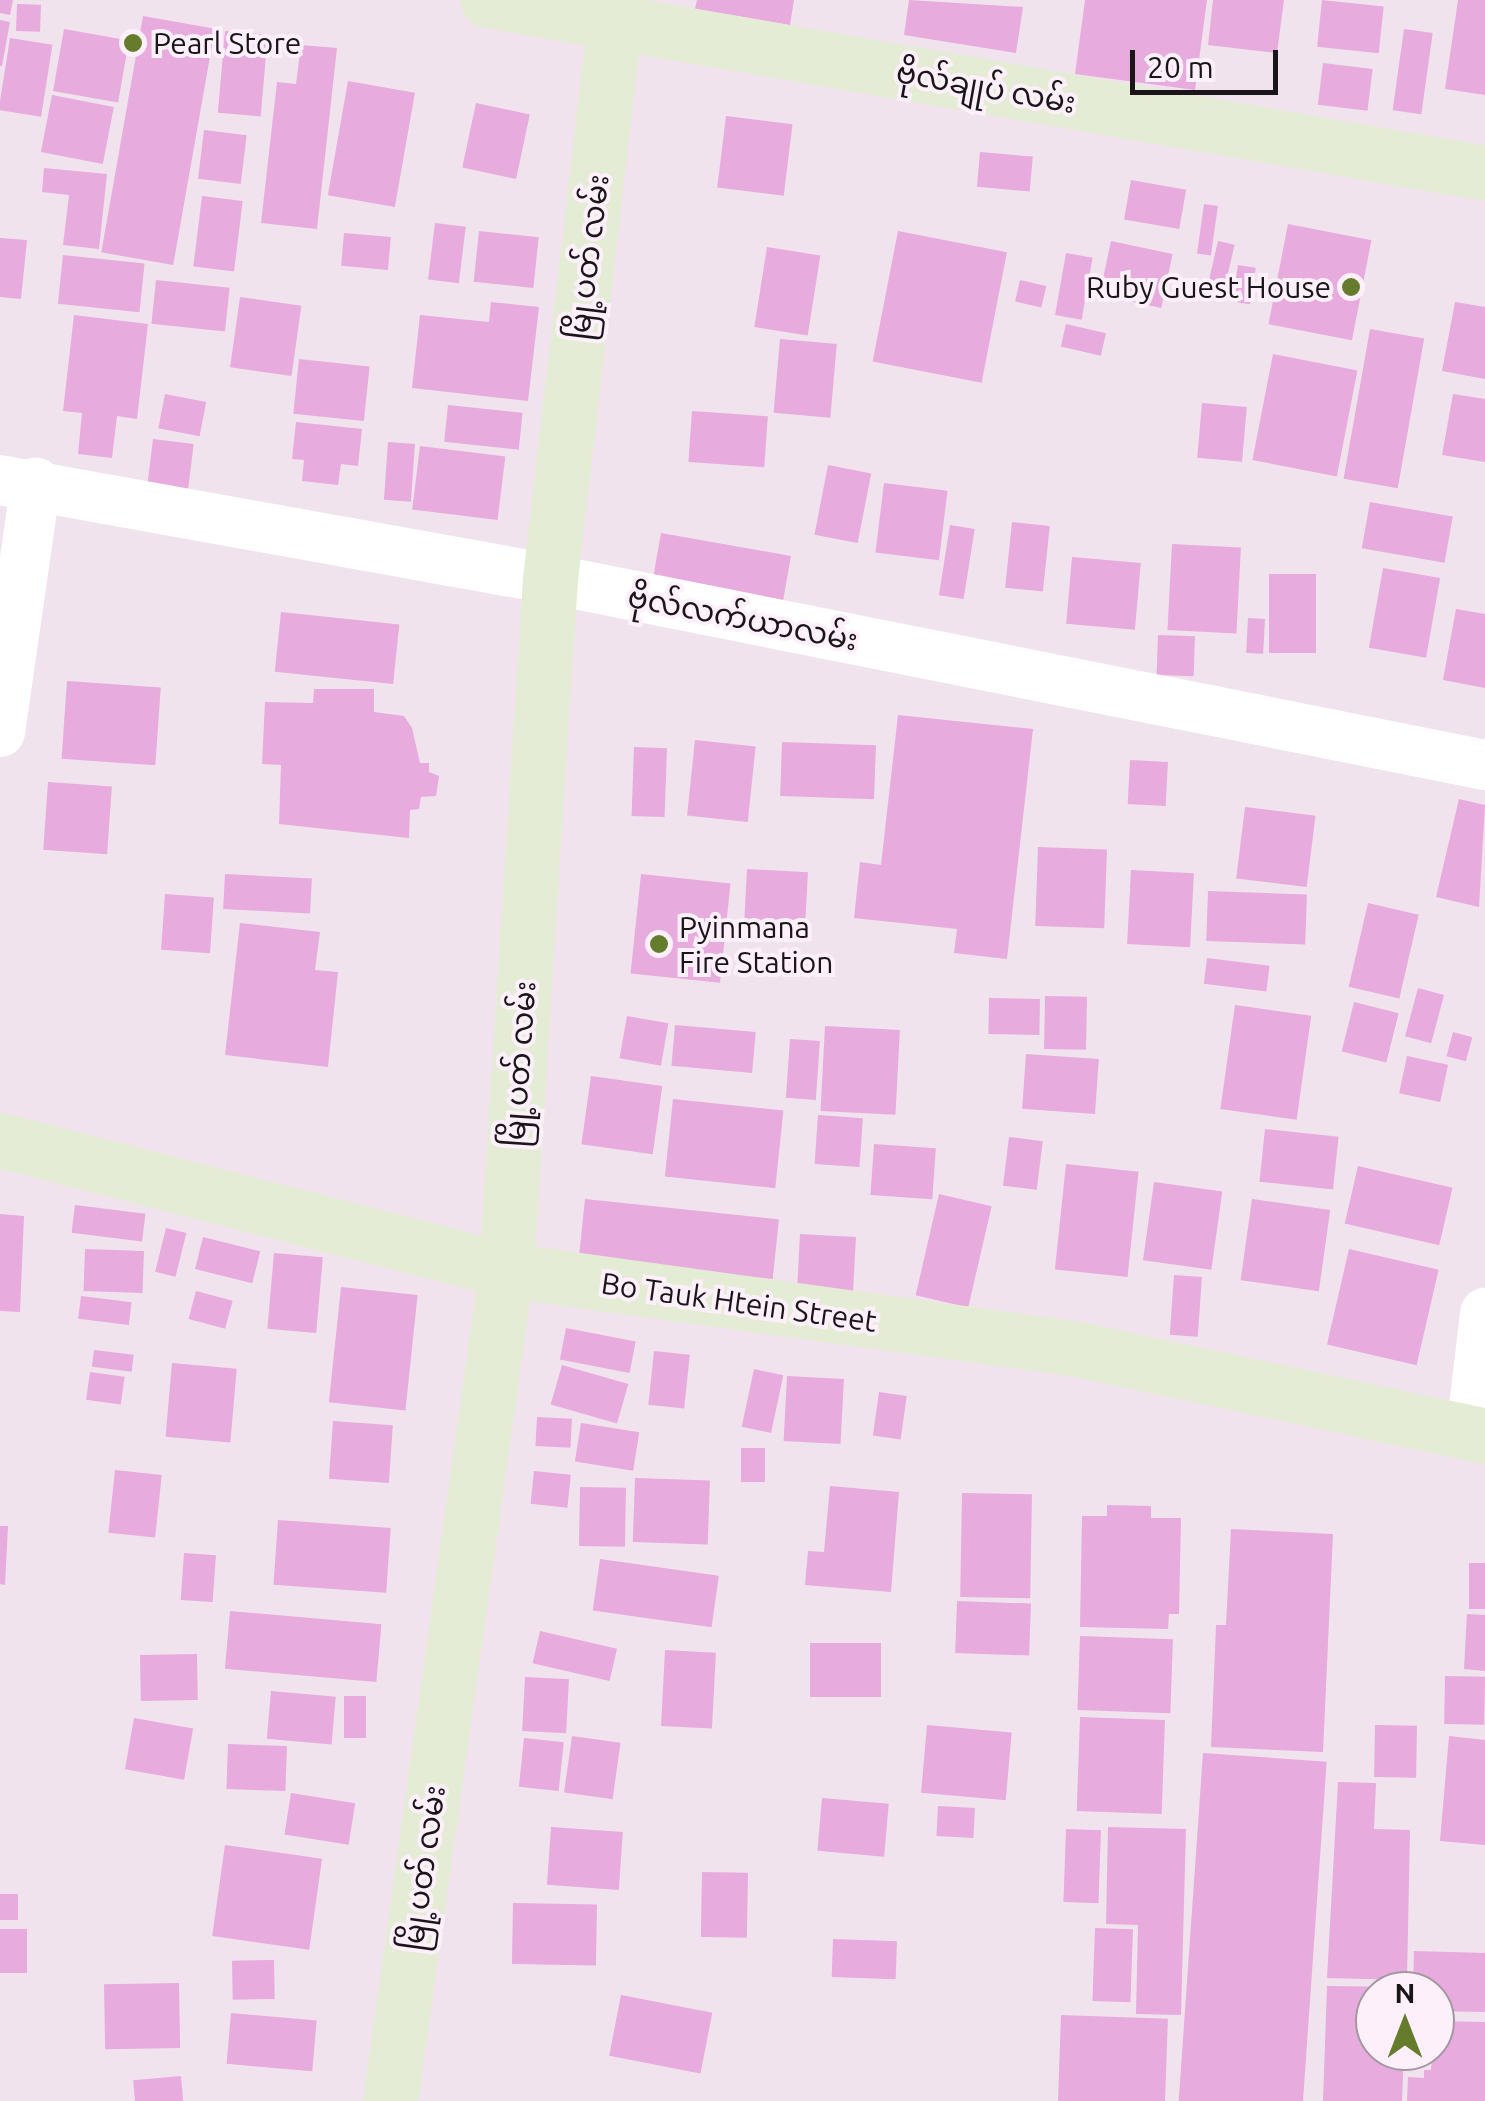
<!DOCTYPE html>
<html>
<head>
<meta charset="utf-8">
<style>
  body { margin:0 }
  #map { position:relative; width:1485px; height:2101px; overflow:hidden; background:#f1e3ee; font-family:Ubuntu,"Noto Sans Myanmar",sans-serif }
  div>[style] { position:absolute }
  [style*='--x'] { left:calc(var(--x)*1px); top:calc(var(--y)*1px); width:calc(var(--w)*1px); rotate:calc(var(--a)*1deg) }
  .building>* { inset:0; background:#e7abdd; transform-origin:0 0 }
  .street>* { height:50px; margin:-25px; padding:0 25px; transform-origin:25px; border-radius:25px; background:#fff }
  .secondary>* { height:55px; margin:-27.5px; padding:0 27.5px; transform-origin:27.5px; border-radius:27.5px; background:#e5ecd5 }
  .dots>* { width:28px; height:28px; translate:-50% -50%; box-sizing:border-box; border:5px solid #fef0fb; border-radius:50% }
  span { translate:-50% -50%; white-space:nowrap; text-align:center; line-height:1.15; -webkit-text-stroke:8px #fef0fb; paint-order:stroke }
  .poi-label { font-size:30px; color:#1a1519 }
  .left { translate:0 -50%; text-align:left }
  .right { translate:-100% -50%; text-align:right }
  .street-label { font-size:30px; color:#1a1519 }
  .north { position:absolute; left:1355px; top:1971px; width:100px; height:100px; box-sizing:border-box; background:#fef0fb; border:2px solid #a398a1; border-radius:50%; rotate:0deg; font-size:28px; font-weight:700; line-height:40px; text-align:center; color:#1a1519 }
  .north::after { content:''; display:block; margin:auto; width:35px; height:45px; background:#667c2d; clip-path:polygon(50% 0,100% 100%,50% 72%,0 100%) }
  .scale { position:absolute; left:1130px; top:50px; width:148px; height:45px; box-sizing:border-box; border:5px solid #1a1519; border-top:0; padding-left:12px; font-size:30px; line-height:35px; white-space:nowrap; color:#1a1519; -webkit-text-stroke:8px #fef0fb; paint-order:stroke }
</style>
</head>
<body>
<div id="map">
  <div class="building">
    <div style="clip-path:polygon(0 0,13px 0,10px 15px,0 13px)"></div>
    <div style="clip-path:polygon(697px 0,794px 0,790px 25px,695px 9px)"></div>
    <div style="clip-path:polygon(909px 0,1023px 7px,1016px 53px,904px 35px)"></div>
    <div style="clip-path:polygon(1085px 0,1207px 0,1195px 90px,1075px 74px)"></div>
    <div style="clip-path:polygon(1213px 0,1284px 0,1277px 53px,1208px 45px)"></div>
    <div style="left:1322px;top:0;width:62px;height:47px;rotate:6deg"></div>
    <div style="clip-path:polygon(1458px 0,1485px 0,1485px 95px,1445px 89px)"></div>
    <div style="left:17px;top:4px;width:24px;height:27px;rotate:2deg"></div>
    <div style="left:143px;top:16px;width:73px;height:240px;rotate:10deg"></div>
    <div style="clip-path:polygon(0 20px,10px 22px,2px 66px,0 66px)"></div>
    <div style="left:64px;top:29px;width:66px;height:63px;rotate:10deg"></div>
    <div style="left:1404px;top:29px;width:29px;height:82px;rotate:8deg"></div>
    <div style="left:225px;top:31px;width:43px;height:82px;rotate:5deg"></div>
    <div style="left:10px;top:38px;width:43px;height:73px;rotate:9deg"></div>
    <div style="clip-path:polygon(301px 45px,337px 48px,317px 229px,261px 223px,277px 82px,296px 84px)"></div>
    <div style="left:1323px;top:63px;width:50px;height:42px;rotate:7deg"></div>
    <div style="left:348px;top:81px;width:68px;height:116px;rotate:10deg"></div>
    <div style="left:52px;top:95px;width:63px;height:58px;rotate:11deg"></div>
    <div style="left:476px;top:103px;width:55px;height:66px;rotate:12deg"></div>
    <div style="left:726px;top:116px;width:67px;height:72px;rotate:7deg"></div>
    <div style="left:204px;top:130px;width:43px;height:49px;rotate:7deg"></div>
    <div style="left:980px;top:152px;width:53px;height:35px;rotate:5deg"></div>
    <div style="clip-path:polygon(44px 168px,107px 174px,99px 249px,63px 245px,69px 195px,42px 192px)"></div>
    <div style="left:1131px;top:180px;width:56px;height:40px;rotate:10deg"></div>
    <div style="left:202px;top:196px;width:41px;height:71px;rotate:7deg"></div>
    <div style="left:1204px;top:204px;width:14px;height:50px;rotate:8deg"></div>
    <div style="left:435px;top:223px;width:31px;height:57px;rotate:7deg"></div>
    <div style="left:1288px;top:224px;width:85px;height:102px;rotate:11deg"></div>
    <div style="left:479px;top:231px;width:60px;height:51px;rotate:6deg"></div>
    <div style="left:898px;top:231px;width:111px;height:133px;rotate:11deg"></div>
    <div style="left:344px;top:233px;width:47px;height:33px;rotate:5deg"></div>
    <div style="clip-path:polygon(0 238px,27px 240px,21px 299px,0 297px)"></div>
    <div style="left:1111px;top:241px;width:63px;height:55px;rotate:12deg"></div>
    <div style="left:1218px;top:241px;width:17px;height:40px;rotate:13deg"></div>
    <div style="left:767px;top:247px;width:54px;height:81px;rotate:9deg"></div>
    <div style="left:1066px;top:253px;width:27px;height:63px;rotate:10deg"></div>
    <div style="left:63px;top:255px;width:82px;height:49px;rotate:6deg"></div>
    <div style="left:1238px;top:265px;width:18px;height:37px;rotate:9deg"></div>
    <div style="left:156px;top:280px;width:74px;height:44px;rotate:6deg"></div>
    <div style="left:1020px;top:280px;width:27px;height:22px;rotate:13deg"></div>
    <div style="left:240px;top:297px;width:62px;height:71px;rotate:8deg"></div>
    <div style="clip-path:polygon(491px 302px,539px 307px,528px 401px,412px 388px,420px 315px,489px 322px)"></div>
    <div style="clip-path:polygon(1455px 302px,1485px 307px,1485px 379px,1442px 371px)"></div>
    <div style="clip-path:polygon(74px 315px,148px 324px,137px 419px,117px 416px,112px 458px,78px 454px,82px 413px,63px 411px)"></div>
    <div style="left:1066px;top:324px;width:41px;height:23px;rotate:13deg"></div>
    <div style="left:1370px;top:329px;width:55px;height:152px;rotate:10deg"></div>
    <div style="left:780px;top:339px;width:57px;height:74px;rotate:5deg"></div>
    <div style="left:1273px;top:354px;width:86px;height:108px;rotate:11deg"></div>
    <div style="left:299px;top:359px;width:71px;height:55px;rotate:6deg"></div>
    <div style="left:165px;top:394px;width:42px;height:35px;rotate:11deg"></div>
    <div style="clip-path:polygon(1453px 394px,1485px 399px,1485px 462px,1442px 455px)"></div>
    <div style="left:1202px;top:403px;width:45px;height:55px;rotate:5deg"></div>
    <div style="left:448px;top:405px;width:75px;height:37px;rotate:6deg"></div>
    <div style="left:692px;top:411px;width:76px;height:51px;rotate:4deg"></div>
    <div style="clip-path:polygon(296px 422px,362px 429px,358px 466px,341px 464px,338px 485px,302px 481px,304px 460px,292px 459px)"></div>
    <div style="left:153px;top:439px;width:41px;height:52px;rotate:7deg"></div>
    <div style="left:388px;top:442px;width:27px;height:58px;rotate:4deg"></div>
    <div style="left:420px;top:446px;width:86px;height:64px;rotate:7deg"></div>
    <div style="left:828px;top:465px;width:44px;height:71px;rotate:11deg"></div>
    <div style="left:884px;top:483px;width:64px;height:70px;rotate:7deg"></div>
    <div style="left:1370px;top:502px;width:84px;height:47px;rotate:10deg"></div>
    <div style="left:1012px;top:522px;width:38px;height:66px;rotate:6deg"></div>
    <div style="left:950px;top:525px;width:25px;height:71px;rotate:9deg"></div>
    <div style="left:661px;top:533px;width:132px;height:54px;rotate:10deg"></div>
    <div style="left:1172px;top:544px;width:69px;height:86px;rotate:3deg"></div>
    <div style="left:1072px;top:557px;width:69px;height:67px;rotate:5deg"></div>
    <div style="left:1383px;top:568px;width:58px;height:81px;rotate:10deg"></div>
    <div style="left:1269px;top:574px;width:47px;height:79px"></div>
    <div style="clip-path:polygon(1456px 609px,1485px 614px,1485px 688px,1443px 680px)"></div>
    <div style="left:281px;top:612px;width:119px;height:60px;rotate:6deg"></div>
    <div style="left:1248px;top:618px;width:17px;height:35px;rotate:3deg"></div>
    <div style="left:1158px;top:635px;width:37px;height:40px;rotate:2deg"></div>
    <div style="left:67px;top:681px;width:94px;height:78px;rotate:4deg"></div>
    <div style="clip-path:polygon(314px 689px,374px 689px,374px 712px,404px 716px,412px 728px,420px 763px,429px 763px,429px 772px,439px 776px,436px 796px,421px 797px,419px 809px,410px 810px,409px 838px,279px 824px,281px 765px,262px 764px,265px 702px,313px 703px)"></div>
    <div style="clip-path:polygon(898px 715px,1033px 729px,1007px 959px,954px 953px,957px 929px,854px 918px,860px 862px,881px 865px)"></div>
    <div style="left:695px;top:740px;width:61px;height:76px;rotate:6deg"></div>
    <div style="left:782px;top:742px;width:94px;height:54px;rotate:2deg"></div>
    <div style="left:634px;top:747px;width:33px;height:69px;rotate:2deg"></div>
    <div style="left:1130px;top:760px;width:38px;height:44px;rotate:3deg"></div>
    <div style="left:48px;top:782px;width:64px;height:68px;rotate:4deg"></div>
    <div style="clip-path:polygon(1459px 799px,1485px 805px,1479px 907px,1436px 897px)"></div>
    <div style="left:1245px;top:807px;width:71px;height:72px;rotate:7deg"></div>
    <div style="left:1038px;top:847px;width:69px;height:79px;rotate:2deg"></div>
    <div style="left:747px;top:869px;width:61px;height:55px;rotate:3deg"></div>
    <div style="left:1131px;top:870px;width:63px;height:74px;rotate:3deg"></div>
    <div style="left:225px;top:874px;width:87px;height:35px;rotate:3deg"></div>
    <div style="left:641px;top:874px;width:90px;height:100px;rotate:6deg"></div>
    <div style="left:1208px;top:891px;width:99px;height:50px;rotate:2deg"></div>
    <div style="left:165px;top:894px;width:49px;height:56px;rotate:4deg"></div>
    <div style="left:1368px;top:903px;width:52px;height:86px;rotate:13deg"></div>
    <div style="clip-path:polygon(240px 923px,320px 932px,315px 970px,338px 972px,328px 1067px,225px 1055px)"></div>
    <div style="left:1207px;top:958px;width:63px;height:26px;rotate:7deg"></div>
    <div style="left:1418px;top:988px;width:27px;height:50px;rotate:15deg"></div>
    <div style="left:1045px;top:996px;width:42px;height:53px;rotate:1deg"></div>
    <div style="left:989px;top:998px;width:51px;height:36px;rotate:1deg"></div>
    <div style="left:1354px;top:1002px;width:46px;height:51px;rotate:14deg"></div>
    <div style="left:1235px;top:1005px;width:77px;height:105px;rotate:8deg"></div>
    <div style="left:627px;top:1016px;width:42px;height:43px;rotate:10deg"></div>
    <div style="left:675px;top:1025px;width:81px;height:41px;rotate:5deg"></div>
    <div style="left:825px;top:1026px;width:75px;height:85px;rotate:3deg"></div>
    <div style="left:1453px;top:1032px;width:20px;height:25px;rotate:15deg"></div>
    <div style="left:790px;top:1039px;width:30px;height:59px;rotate:4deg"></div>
    <div style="left:1026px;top:1054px;width:73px;height:55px;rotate:4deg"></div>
    <div style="left:1407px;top:1056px;width:42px;height:38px;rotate:12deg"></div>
    <div style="left:591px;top:1076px;width:72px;height:69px;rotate:8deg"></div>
    <div style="left:673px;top:1099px;width:111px;height:78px;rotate:6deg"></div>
    <div style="left:818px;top:1115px;width:45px;height:49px;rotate:4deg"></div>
    <div style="left:1265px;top:1129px;width:74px;height:53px;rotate:6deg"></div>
    <div style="left:1009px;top:1137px;width:34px;height:49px;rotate:7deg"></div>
    <div style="left:874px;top:1144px;width:62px;height:51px;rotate:4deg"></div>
    <div style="left:1066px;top:1164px;width:73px;height:106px;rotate:6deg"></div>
    <div style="left:1358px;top:1166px;width:97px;height:59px;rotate:13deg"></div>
    <div style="left:1154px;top:1182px;width:69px;height:79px;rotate:8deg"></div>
    <div style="left:939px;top:1194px;width:54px;height:104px;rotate:13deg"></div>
    <div style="left:585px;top:1199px;width:195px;height:60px;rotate:6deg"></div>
    <div style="left:1252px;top:1199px;width:79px;height:82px;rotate:8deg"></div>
    <div style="left:75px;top:1205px;width:71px;height:28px;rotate:7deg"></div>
    <div style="clip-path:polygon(0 1214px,24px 1216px,20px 1312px,0 1311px)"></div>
    <div style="left:166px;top:1228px;width:21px;height:45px;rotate:14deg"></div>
    <div style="left:800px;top:1234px;width:56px;height:66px;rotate:3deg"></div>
    <div style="left:203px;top:1237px;width:59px;height:33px;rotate:14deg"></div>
    <div style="left:85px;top:1249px;width:59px;height:42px;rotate:2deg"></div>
    <div style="left:1349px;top:1249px;width:92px;height:98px;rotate:13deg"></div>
    <div style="left:274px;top:1253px;width:49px;height:76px;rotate:5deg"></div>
    <div style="left:1174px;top:1275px;width:28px;height:60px;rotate:4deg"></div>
    <div style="left:341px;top:1287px;width:77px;height:116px;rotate:6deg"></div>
    <div style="left:196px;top:1291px;width:38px;height:29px;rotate:15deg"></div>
    <div style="left:81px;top:1296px;width:51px;height:23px;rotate:7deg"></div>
    <div style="left:566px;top:1328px;width:71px;height:32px;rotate:11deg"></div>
    <div style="left:94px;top:1350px;width:40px;height:17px;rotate:7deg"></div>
    <div style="left:654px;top:1351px;width:36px;height:54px;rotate:6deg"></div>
    <div style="left:172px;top:1363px;width:65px;height:74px;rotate:5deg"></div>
    <div style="left:562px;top:1365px;width:69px;height:41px;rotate:16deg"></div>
    <div style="left:754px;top:1369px;width:30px;height:59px;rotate:12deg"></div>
    <div style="left:90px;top:1372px;width:35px;height:28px;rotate:8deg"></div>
    <div style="left:787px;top:1376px;width:57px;height:65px;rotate:3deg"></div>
    <div style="left:879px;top:1392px;width:28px;height:44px;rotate:8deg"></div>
    <div style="left:537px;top:1417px;width:35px;height:29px;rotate:3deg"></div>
    <div style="left:333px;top:1421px;width:60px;height:58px;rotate:4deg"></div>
    <div style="left:581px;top:1423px;width:59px;height:39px;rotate:9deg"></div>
    <div style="left:741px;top:1448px;width:24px;height:34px"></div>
    <div style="left:115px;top:1470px;width:47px;height:63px;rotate:6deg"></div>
    <div style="left:534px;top:1471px;width:37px;height:33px;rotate:6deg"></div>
    <div style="left:635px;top:1478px;width:75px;height:64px;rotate:2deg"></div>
    <div style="clip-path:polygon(830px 1486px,899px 1492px,891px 1592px,805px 1585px,808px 1551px,824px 1552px)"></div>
    <div style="left:580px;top:1487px;width:46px;height:59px;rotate:1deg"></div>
    <div style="left:962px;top:1493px;width:70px;height:104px;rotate:1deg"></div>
    <div style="clip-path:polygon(1107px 1505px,1151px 1506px,1151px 1518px,1181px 1518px,1179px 1614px,1169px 1614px,1168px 1629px,1080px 1627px,1082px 1516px,1107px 1516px)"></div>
    <div style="left:278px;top:1520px;width:113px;height:65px;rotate:4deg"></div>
    <div style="clip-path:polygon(0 1526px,8px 1526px,5px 1585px,0 1584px)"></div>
    <div style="clip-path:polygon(1231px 1529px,1333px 1534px,1323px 1752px,1211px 1747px,1216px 1625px,1226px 1625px)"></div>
    <div style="left:184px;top:1553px;width:32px;height:47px;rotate:4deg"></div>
    <div style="left:600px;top:1559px;width:120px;height:52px;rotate:8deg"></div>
    <div style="left:1469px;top:1563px;width:16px;height:46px"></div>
    <div style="left:957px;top:1601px;width:74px;height:52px;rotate:2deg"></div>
    <div style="left:230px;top:1611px;width:152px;height:58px;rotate:5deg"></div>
    <div style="clip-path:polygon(1467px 1614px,1485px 1615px,1485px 1671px,1464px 1669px)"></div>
    <div style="left:540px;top:1631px;width:79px;height:33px;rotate:13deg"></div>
    <div style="left:1080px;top:1636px;width:93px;height:74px;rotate:2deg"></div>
    <div style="left:810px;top:1643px;width:71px;height:54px"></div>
    <div style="left:665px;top:1650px;width:51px;height:76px;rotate:3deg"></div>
    <div style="left:197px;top:1654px;width:46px;height:57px;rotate:89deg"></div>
    <div style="left:1445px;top:1676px;width:40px;height:48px;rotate:1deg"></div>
    <div style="left:525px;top:1677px;width:44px;height:54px;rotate:3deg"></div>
    <div style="left:271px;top:1691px;width:65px;height:48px;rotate:5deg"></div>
    <div style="left:344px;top:1696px;width:22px;height:42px"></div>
    <div style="left:1080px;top:1717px;width:85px;height:94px;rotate:2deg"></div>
    <div style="left:134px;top:1718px;width:60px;height:52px;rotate:10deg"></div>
    <div style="left:927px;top:1725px;width:85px;height:68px;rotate:5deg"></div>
    <div style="left:1375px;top:1725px;width:42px;height:52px;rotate:1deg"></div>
    <div style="left:572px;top:1736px;width:49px;height:57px;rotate:8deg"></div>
    <div style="clip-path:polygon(1449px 1736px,1485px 1740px,1485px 1845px,1440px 1841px)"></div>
    <div style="left:524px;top:1738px;width:40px;height:49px;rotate:6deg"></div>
    <div style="left:228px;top:1744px;width:59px;height:45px;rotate:2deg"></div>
    <div style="left:1203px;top:1753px;width:124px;height:349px;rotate:4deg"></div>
    <div style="clip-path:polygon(1338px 1782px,1376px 1783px,1374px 1829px,1410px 1830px,1407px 1980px,1327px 1978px)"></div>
    <div style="left:291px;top:1793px;width:65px;height:42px;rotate:9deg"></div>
    <div style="left:822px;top:1798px;width:67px;height:53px;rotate:5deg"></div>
    <div style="left:938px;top:1806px;width:37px;height:30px;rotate:3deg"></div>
    <div style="left:551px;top:1827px;width:72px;height:58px;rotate:4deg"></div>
    <div style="clip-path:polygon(1108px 1827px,1186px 1829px,1181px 2015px,1136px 2014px,1138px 1925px,1106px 1924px)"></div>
    <div style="left:1066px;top:1829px;width:35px;height:73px;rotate:2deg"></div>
    <div style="left:225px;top:1845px;width:98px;height:92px;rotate:8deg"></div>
    <div style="left:702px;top:1872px;width:46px;height:65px;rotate:1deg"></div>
    <div style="left:18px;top:1894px;width:26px;height:18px;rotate:90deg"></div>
    <div style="left:513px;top:1903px;width:84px;height:61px;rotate:1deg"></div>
    <div style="left:1095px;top:1928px;width:38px;height:73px;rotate:2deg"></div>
    <div style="left:0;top:1929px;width:27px;height:44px"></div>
    <div style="left:833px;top:1939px;width:64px;height:38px;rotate:2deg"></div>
    <div style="clip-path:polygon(1414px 1951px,1485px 1953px,1485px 2012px,1435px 2011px,1435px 1991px,1413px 1991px)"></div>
    <div style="left:274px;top:1960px;width:39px;height:42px;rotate:89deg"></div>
    <div style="left:179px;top:1983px;width:65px;height:75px;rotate:89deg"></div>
    <div style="clip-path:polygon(1327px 1986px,1405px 1987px,1375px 1991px,1375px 2051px,1404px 2051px,1402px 2101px,1323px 2101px)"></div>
    <div style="left:621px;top:1995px;width:93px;height:62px;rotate:11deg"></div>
    <div style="left:231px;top:2013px;width:86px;height:51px;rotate:5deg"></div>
    <div style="left:1061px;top:2015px;width:107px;height:86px;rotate:2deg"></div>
    <div style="clip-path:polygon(1435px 2021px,1485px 2022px,1485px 2101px,1407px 2101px,1408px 2077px,1424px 2078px,1424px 2070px,1431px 2070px)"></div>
    <div style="left:181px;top:2076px;width:25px;height:48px;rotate:85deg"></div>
  </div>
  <div class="street">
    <div style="--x:0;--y:480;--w:559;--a:10.2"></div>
    <div style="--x:550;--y:579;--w:953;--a:11.25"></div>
    <div style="--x:0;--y:732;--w:252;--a:-81.8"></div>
    <div style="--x:1471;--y:1433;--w:121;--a:-83.3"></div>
  </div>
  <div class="secondary">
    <div style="--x:487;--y:0;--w:1013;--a:9.83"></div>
    <div style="--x:0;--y:1140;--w:522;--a:14.41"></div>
    <div style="--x:506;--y:1270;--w:571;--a:7.85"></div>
    <div style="--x:1072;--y:1348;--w:422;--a:12"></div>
    <div style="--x:390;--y:2101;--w:839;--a:-82.05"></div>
    <div style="--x:506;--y:1270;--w:692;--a:-86.36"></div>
    <div style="--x:550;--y:579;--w:583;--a:-83.4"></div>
  </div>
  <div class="dots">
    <div style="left:133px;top:43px;background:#667c2d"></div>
    <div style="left:1351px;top:287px;background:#667c2d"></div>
    <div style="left:659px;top:944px;background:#667c2d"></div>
  </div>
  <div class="poi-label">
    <span class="left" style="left:153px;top:43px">Pearl Store</span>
    <span class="right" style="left:1331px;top:287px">Ruby Guest House</span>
    <span class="left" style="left:679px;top:944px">Pyinmana<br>Fire Station</span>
  </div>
  <div class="street-label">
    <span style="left:986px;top:87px;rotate:10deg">ဗိုလ်ချုပ် လမ်း</span>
    <span style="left:588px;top:257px;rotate:-83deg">မြို့ပတ် လမ်း</span>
    <span style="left:743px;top:618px;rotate:11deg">ဗိုလ်လက်ယာလမ်း</span>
    <span style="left:519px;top:1064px;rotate:-86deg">မြို့ပတ် လမ်း</span>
    <span style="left:739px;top:1302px;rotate:8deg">Bo Tauk Htein Street</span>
    <span style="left:423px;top:1868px;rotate:-82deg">မြို့ပတ် လမ်း</span>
  </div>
  <div class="north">N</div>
  <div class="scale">20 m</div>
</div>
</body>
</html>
